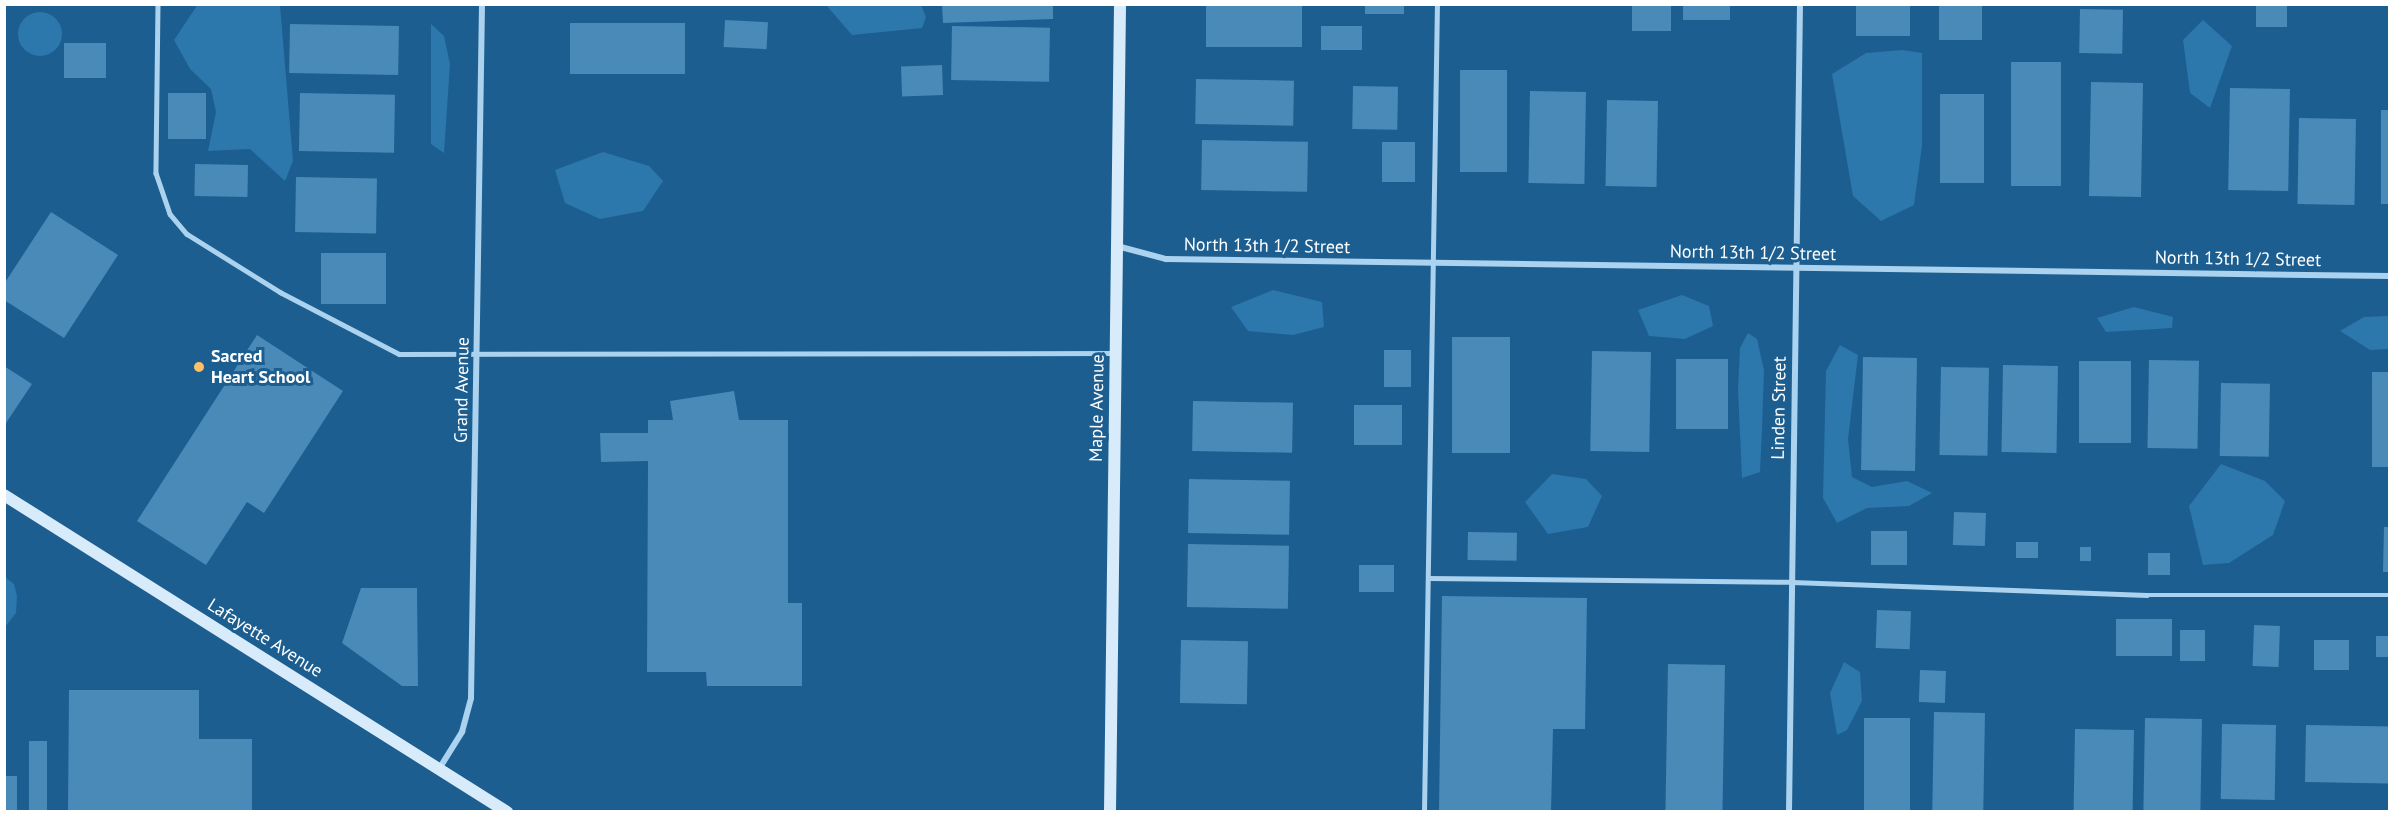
<!DOCTYPE html>
<html>
<head>
<meta charset="utf-8">
<style>
  body { margin:0 }
  #map { position:relative; width:2394px; height:816px; overflow:hidden; background:#1c5e90; font-family:"PT Sans",sans-serif }
  div>[style] { position:absolute }
  [style*='--x'] { left:calc(var(--x)*1px); top:calc(var(--y)*1px); width:calc(var(--w)*1px); rotate:calc(var(--a)*1deg) }
  .green>* { inset:0; background:#2c77ac }
  .round { border-radius:50% }
  .building>* { inset:0; background:#498ab9; transform-origin:0 0 }
  .lane>* { height:4.5px; margin:-2.25px; padding:0 2.25px; transform-origin:2.25px; border-radius:2.25px; background:#abd2ee }
  .street>* { height:6px; margin:-3px; padding:0 3px; transform-origin:3px; border-radius:3px; background:#abd2ee }
  .secondary>* { height:12px; margin:-6px; padding:0 6px; transform-origin:6px; border-radius:6px; background:#d8ebfa }
  .dots>* { width:16px; height:16px; translate:-50% -50%; box-sizing:border-box; border:3px solid #1c5e90; border-radius:50% }
  span { translate:-50% -50%; white-space:nowrap; text-align:center; line-height:1.15; -webkit-text-stroke:6px #1c5e90; paint-order:stroke }
  .street-label { font-size:18px; color:#fff }
  .poi-label { font-size:18px; color:#fff; font-weight:700 }
  .left { translate:0 -50%; text-align:left }
  .frame { position:absolute; inset:0; border:6px solid #fff; pointer-events:none }
</style>
</head>
<body>
<div id="map">
  <div class="green">
    <div style="clip-path:polygon(198px 4px,280px 5px,293px 161px,285px 181px,250px 149px,208px 151px,216px 112px,211px 89px,190px 69px,174px 40px)"></div>
    <div style="clip-path:polygon(826px 5px,921px 5px,926px 17px,922px 28px,852px 35px)"></div>
    <div class="round" style="left:18px;top:12px;width:44px;height:44px"></div>
    <div style="clip-path:polygon(2203px 20px,2232px 46px,2210px 108px,2190px 93px,2183px 40px)"></div>
    <div style="clip-path:polygon(431px 24px,444px 36px,450px 64px,444px 153px,431px 144px)"></div>
    <div style="clip-path:polygon(1902px 50px,1922px 53px,1922px 146px,1914px 205px,1881px 221px,1853px 196px,1832px 74px,1866px 53px)"></div>
    <div style="clip-path:polygon(603px 152px,649px 166px,663px 181px,643px 211px,600px 219px,565px 203px,555px 170px)"></div>
    <div style="clip-path:polygon(1273px 290px,1322px 302px,1324px 327px,1293px 335px,1248px 331px,1231px 307px)"></div>
    <div style="clip-path:polygon(1682px 295px,1709px 306px,1713px 326px,1685px 339px,1649px 336px,1638px 310px)"></div>
    <div style="clip-path:polygon(2134px 307px,2173px 317px,2172px 328px,2106px 332px,2097px 318px)"></div>
    <div style="clip-path:polygon(2389px 316px,2389px 349px,2370px 350px,2340px 331px,2364px 317px)"></div>
    <div style="clip-path:polygon(1748px 333px,1757px 339px,1764px 370px,1762px 430px,1760px 472px,1742px 478px,1738px 390px,1740px 348px)"></div>
    <div style="clip-path:polygon(1840px 345px,1858px 355px,1848px 439px,1852px 477px,1872px 487px,1907px 481px,1932px 493px,1909px 506px,1867px 508px,1837px 523px,1823px 498px,1826px 371px)"></div>
    <div style="clip-path:polygon(2221px 464px,2265px 481px,2285px 501px,2273px 535px,2229px 563px,2203px 565px,2189px 506px)"></div>
    <div style="clip-path:polygon(1552px 474px,1586px 479px,1602px 496px,1588px 527px,1548px 534px,1525px 502px)"></div>
    <div style="clip-path:polygon(5px 577px,14px 584px,17px 596px,16px 613px,5px 627px)"></div>
    <div style="clip-path:polygon(1844px 662px,1860px 672px,1862px 701px,1847px 730px,1837px 735px,1830px 693px)"></div>
  </div>
  <div class="building">
    <div style="clip-path:polygon(942px 4px,1053px 4px,1053px 19px,943px 23px)"></div>
    <div style="left:1206px;top:4px;width:96px;height:43px"></div>
    <div style="left:1632px;top:4px;width:39px;height:27px"></div>
    <div style="left:1683px;top:4px;width:47px;height:16px"></div>
    <div style="left:1856px;top:4px;width:54px;height:32px"></div>
    <div style="left:1939px;top:4px;width:43px;height:36px"></div>
    <div style="left:2256px;top:4px;width:31px;height:23px"></div>
    <div style="left:1365px;top:5px;width:39px;height:9px"></div>
    <div style="left:2080px;top:9px;width:43px;height:44px;rotate:1deg"></div>
    <div style="left:725px;top:20px;width:43px;height:27px;rotate:3deg"></div>
    <div style="left:685px;top:23px;width:51px;height:115px;rotate:90deg"></div>
    <div style="left:290px;top:24px;width:109px;height:49px;rotate:1deg"></div>
    <div style="left:952px;top:26px;width:98px;height:54px;rotate:1deg"></div>
    <div style="left:1321px;top:26px;width:41px;height:24px"></div>
    <div style="left:64px;top:43px;width:42px;height:35px"></div>
    <div style="left:2011px;top:62px;width:50px;height:124px"></div>
    <div style="left:942px;top:65px;width:30px;height:41px;rotate:88deg"></div>
    <div style="left:1460px;top:70px;width:47px;height:102px"></div>
    <div style="left:1196px;top:79px;width:98px;height:45px;rotate:1deg"></div>
    <div style="left:2091px;top:82px;width:52px;height:114px;rotate:1deg"></div>
    <div style="left:1353px;top:86px;width:45px;height:43px;rotate:1deg"></div>
    <div style="left:2230px;top:88px;width:60px;height:102px;rotate:1deg"></div>
    <div style="left:1530px;top:91px;width:56px;height:92px;rotate:1deg"></div>
    <div style="left:206px;top:93px;width:46px;height:38px;rotate:90deg"></div>
    <div style="left:300px;top:93px;width:95px;height:58px;rotate:1deg"></div>
    <div style="left:1940px;top:94px;width:44px;height:89px"></div>
    <div style="left:1607px;top:100px;width:51px;height:86px;rotate:1deg"></div>
    <div style="left:2381px;top:110px;width:9px;height:94px"></div>
    <div style="left:2299px;top:118px;width:57px;height:86px;rotate:1deg"></div>
    <div style="left:1202px;top:140px;width:106px;height:50px;rotate:1deg"></div>
    <div style="left:1382px;top:142px;width:33px;height:40px"></div>
    <div style="left:195px;top:164px;width:53px;height:32px;rotate:1deg"></div>
    <div style="left:296px;top:177px;width:81px;height:55px;rotate:1deg"></div>
    <div style="clip-path:polygon(51px 212px,118px 255px,64px 338px,4px 300px,4px 284px)"></div>
    <div style="left:321px;top:253px;width:65px;height:51px"></div>
    <div style="clip-path:polygon(257px 335px,343px 391px,264px 513px,247px 502px,206px 565px,137px 521px)"></div>
    <div style="left:1452px;top:337px;width:58px;height:116px"></div>
    <div style="left:1384px;top:350px;width:27px;height:37px"></div>
    <div style="left:1592px;top:351px;width:59px;height:100px;rotate:1deg"></div>
    <div style="left:1863px;top:357px;width:54px;height:113px;rotate:1deg"></div>
    <div style="left:1676px;top:359px;width:52px;height:70px"></div>
    <div style="left:2149px;top:360px;width:50px;height:88px;rotate:1deg"></div>
    <div style="left:2079px;top:361px;width:52px;height:82px"></div>
    <div style="left:2003px;top:365px;width:55px;height:87px;rotate:1deg"></div>
    <div style="clip-path:polygon(4px 366px,32px 384px,6px 423px,4px 421px)"></div>
    <div style="left:1941px;top:367px;width:48px;height:88px;rotate:1deg"></div>
    <div style="left:2372px;top:372px;width:18px;height:95px"></div>
    <div style="left:2221px;top:383px;width:49px;height:73px;rotate:1deg"></div>
    <div style="clip-path:polygon(734px 391px,739px 420px,788px 420px,788px 603px,802px 603px,802px 686px,707px 686px,706px 672px,647px 672px,648px 461px,601px 462px,600px 433px,648px 433px,648px 420px,673px 420px,670px 401px)"></div>
    <div style="left:1193px;top:401px;width:100px;height:50px;rotate:1deg"></div>
    <div style="left:1354px;top:405px;width:48px;height:40px"></div>
    <div style="left:1189px;top:479px;width:101px;height:54px;rotate:1deg"></div>
    <div style="left:1954px;top:512px;width:32px;height:33px;rotate:2deg"></div>
    <div style="clip-path:polygon(2384px 527px,2390px 527px,2390px 572px,2383px 572px)"></div>
    <div style="left:1871px;top:531px;width:36px;height:34px"></div>
    <div style="left:1468px;top:532px;width:49px;height:28px;rotate:1deg"></div>
    <div style="left:2016px;top:542px;width:22px;height:16px"></div>
    <div style="left:1188px;top:544px;width:101px;height:63px;rotate:1deg"></div>
    <div style="left:2080px;top:547px;width:11px;height:14px"></div>
    <div style="left:2148px;top:553px;width:22px;height:22px"></div>
    <div style="left:1359px;top:565px;width:35px;height:27px"></div>
    <div style="clip-path:polygon(361px 588px,417px 588px,418px 686px,402px 686px,342px 643px)"></div>
    <div style="clip-path:polygon(1442px 596px,1587px 598px,1585px 729px,1553px 729px,1551px 812px,1439px 812px)"></div>
    <div style="left:1877px;top:610px;width:34px;height:38px;rotate:2deg"></div>
    <div style="left:2116px;top:619px;width:56px;height:37px"></div>
    <div style="left:2254px;top:625px;width:26px;height:41px;rotate:2deg"></div>
    <div style="left:2180px;top:630px;width:25px;height:31px"></div>
    <div style="left:2376px;top:636px;width:14px;height:21px"></div>
    <div style="left:1181px;top:640px;width:67px;height:63px;rotate:1deg"></div>
    <div style="left:2314px;top:640px;width:35px;height:30px"></div>
    <div style="left:1668px;top:664px;width:57px;height:147px;rotate:1deg"></div>
    <div style="left:1920px;top:670px;width:26px;height:32px;rotate:2deg"></div>
    <div style="clip-path:polygon(69px 690px,199px 690px,199px 739px,252px 739px,252px 812px,68px 812px)"></div>
    <div style="left:1934px;top:712px;width:51px;height:100px;rotate:1deg"></div>
    <div style="left:1864px;top:718px;width:46px;height:94px"></div>
    <div style="left:2145px;top:718px;width:57px;height:94px;rotate:1deg"></div>
    <div style="left:2222px;top:724px;width:54px;height:75px;rotate:1deg"></div>
    <div style="left:2306px;top:725px;width:84px;height:57px;rotate:1deg"></div>
    <div style="left:2075px;top:729px;width:59px;height:83px;rotate:1deg"></div>
    <div style="left:29px;top:741px;width:18px;height:71px"></div>
    <div style="left:4px;top:776px;width:13px;height:36px"></div>
  </div>
  <div class="lane">
    <div style="--x:158;--y:4;--w:169;--a:90.7"></div>
    <div style="--x:156;--y:173;--w:43;--a:71.1"></div>
    <div style="--x:170;--y:214;--w:26;--a:50"></div>
    <div style="--x:187;--y:234;--w:110;--a:31.9"></div>
    <div style="--x:280;--y:292;--w:134;--a:27.5"></div>
    <div style="--x:399;--y:354;--w:714;--a:-0.08"></div>
    <div style="--x:1428;--y:578;--w:364;--a:0.6"></div>
    <div style="--x:1792;--y:582;--w:355;--a:2.1"></div>
    <div style="--x:2147;--y:595;--w:243;--a:0"></div>
    <div style="--x:1424;--y:812;--w:808;--a:-89.08"></div>
  </div>
  <div class="street">
    <div style="--x:1117;--y:246;--w:51;--a:14.9"></div>
    <div style="--x:1166;--y:259;--w:1224;--a:0.8"></div>
    <div style="--x:439;--y:769;--w:44;--a:-58.1"></div>
    <div style="--x:462;--y:732;--w:35;--a:-75"></div>
    <div style="--x:471;--y:698;--w:694;--a:-89.09"></div>
    <div style="--x:1789;--y:812;--w:808;--a:-89.22"></div>
  </div>
  <div class="secondary">
    <div style="--x:4;--y:495;--w:595;--a:32.22"></div>
    <div style="--x:1110;--y:812;--w:808;--a:-89.29"></div>
  </div>
  <div class="dots">
    <div style="left:199px;top:367px;background:#fec069"></div>
  </div>
  <div class="street-label">
    <span style="left:1267px;top:246px;rotate:1deg">North 13th 1/2 Street</span>
    <span style="left:1753px;top:253px;rotate:1deg">North 13th 1/2 Street</span>
    <span style="left:2238px;top:259px;rotate:1deg">North 13th 1/2 Street</span>
    <span style="left:462px;top:390px;rotate:-89deg">Grand Avenue</span>
    <span style="left:1097px;top:408px;rotate:-89deg">Maple Avenue</span>
    <span style="left:1779px;top:408px;rotate:-89deg">Linden Street</span>
    <span style="left:265px;top:638px;rotate:32deg">Lafayette Avenue</span>
  </div>
  <div class="poi-label">
    <span class="left" style="left:211px;top:367px">Sacred<br>Heart School</span>
  </div>
  <div class="frame"></div>
</div>
</body>
</html>
